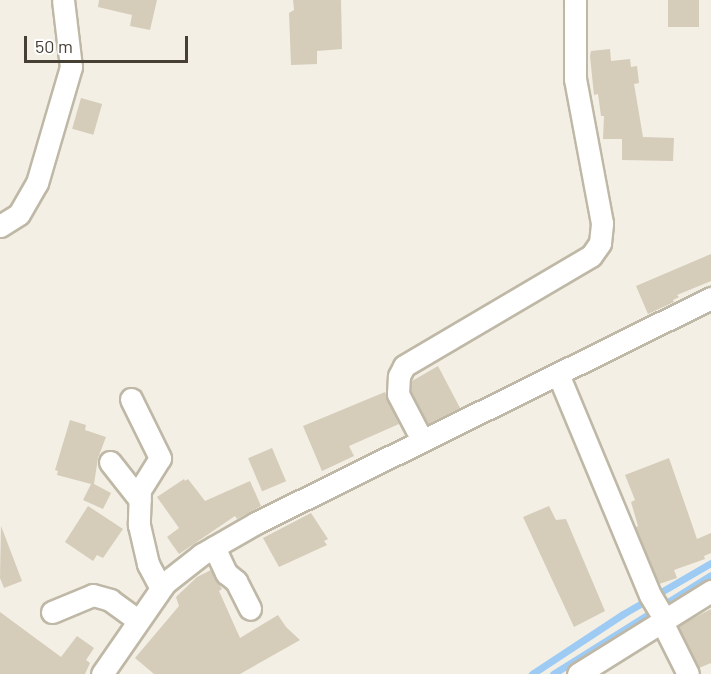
<!DOCTYPE html>
<html>
<head>
<meta charset="utf-8">
<style>
  body { margin:0 }
  #map { position:relative; width:711px; height:674px; overflow:hidden; background:#f3efe4; font-family:Barlow,sans-serif }
  div>[style] { position:absolute }
  [style*='--x'] { left:calc(var(--x)*1px); top:calc(var(--y)*1px); width:calc(var(--w)*1px); rotate:calc(var(--a)*1deg) }
  .stream>* { height:7px; margin:-3.5px; padding:0 3.5px; transform-origin:3.5px; border-radius:3.5px; background:#9dcbf4 }
  .building>* { inset:0; background:#d5ccb9; transform-origin:0 0 }
  .roads { filter:drop-shadow(2px 0 #bfb8a6) drop-shadow(-2px 0 #bfb8a6) drop-shadow(0 2px #bfb8a6) drop-shadow(0 -2px #bfb8a6) }
  .minor>* { height:21px; margin:-10.5px; padding:0 10.5px; transform-origin:10.5px; border-radius:10.5px; background:#fff }
  span { translate:-50% -50%; white-space:nowrap; text-align:center; line-height:1.15; -webkit-text-stroke:4.5px #fff; paint-order:stroke }
  .scale { position:absolute; left:24px; top:36px; width:164px; height:27px; box-sizing:border-box; border:3px solid #453f34; border-top:0; padding-left:8px; font-size:18px; line-height:21px; white-space:nowrap; color:#453f34; -webkit-text-stroke:4px #fff; paint-order:stroke }
</style>
</head>
<body>
<div id="map">
  <div class="stream">
    <div style="--x:532;--y:674;--w:109;--a:-33.4"></div>
    <div style="--x:623;--y:614;--w:102;--a:-30.1"></div>
    <div style="--x:553;--y:674;--w:186;--a:-32.1"></div>
  </div>
  <div class="building">
    <div style="clip-path:polygon(99px 0,157px 0,150px 30px,130px 26px,132px 15px,98px 7px)"></div>
    <div style="clip-path:polygon(293px 0,341px 0,342px 49px,317px 51px,317px 64px,291px 65px,289px 13px,294px 10px)"></div>
    <div style="left:668px;top:0;width:31px;height:27px"></div>
    <div style="clip-path:polygon(610px 49px,611px 61px,630px 59px,631px 67px,637px 66px,639px 83px,634px 84px,643px 137px,674px 138px,673px 161px,622px 160px,622px 139px,603px 139px,604px 116px,601px 116px,598px 94px,594px 95px,590px 56px,591px 51px)"></div>
    <div style="left:81px;top:98px;width:22px;height:32px;rotate:16deg"></div>
    <div style="clip-path:polygon(711px 254px,711px 281px,677px 295px,679px 297px,673px 300px,674px 302px,648px 314px,636px 286px)"></div>
    <div style="clip-path:polygon(438px 366px,460px 408px,428px 424px,411px 391px,412px 381px)"></div>
    <div style="clip-path:polygon(385px 392px,399px 424px,349px 446px,354px 456px,322px 471px,303px 426px)"></div>
    <div style="clip-path:polygon(70px 420px,86px 425px,85px 430px,106px 437px,98px 458px,94px 484px,111px 493px,103px 509px,83px 500px,91px 484px,57px 475px,58px 471px,55px 470px)"></div>
    <div style="left:272px;top:448px;width:36px;height:26px;rotate:67deg"></div>
    <div style="clip-path:polygon(669px 458px,697px 539px,711px 533px,711px 553px,704px 556px,705px 559px,674px 570px,677px 578px,659px 584px,636px 527px,638px 526px,631px 502px,635px 500px,625px 475px)"></div>
    <div style="clip-path:polygon(184px 479px,185px 481px,188px 479px,205px 501px,250px 481px,261px 506px,237px 519px,235px 516px,179px 554px,167px 537px,179px 528px,157px 497px)"></div>
    <div style="clip-path:polygon(88px 506px,123px 529px,103px 558px,97px 555px,93px 561px,65px 542px)"></div>
    <div style="clip-path:polygon(549px 506px,556px 520px,566px 519px,605px 611px,574px 627px,523px 517px)"></div>
    <div style="clip-path:polygon(311px 513px,328px 539px,324px 541px,327px 545px,279px 567px,263px 538px)"></div>
    <div style="clip-path:polygon(1px 526px,22px 581px,4px 588px,0 578px)"></div>
    <div style="clip-path:polygon(211px 570px,222px 589px,219px 591px,240px 638px,278px 615px,286px 627px,300px 640px,240px 674px,154px 674px,135px 658px,179px 606px,176px 597px,197px 577px)"></div>
    <div style="clip-path:polygon(711px 609px,711px 663px,699px 668px,678px 626px)"></div>
    <div style="clip-path:polygon(0 612px,61px 657px,77px 636px,94px 648px,86px 660px,90px 663px,85px 674px,0 674px)"></div>
  </div>
  <div class="roads">
    <div class="minor">
      <div style="--x:0;--y:226;--w:22;--a:-32"></div>
      <div style="--x:19;--y:214;--w:36;--a:-60"></div>
      <div style="--x:37;--y:183;--w:121;--a:-73.7"></div>
      <div style="--x:71;--y:67;--w:67;--a:-96.8"></div>
      <div style="--x:558;--y:374;--w:239;--a:67.4"></div>
      <div style="--x:650;--y:595;--w:27;--a:59"></div>
      <div style="--x:131;--y:399;--w:66;--a:63.8"></div>
      <div style="--x:160;--y:458;--w:38;--a:122"></div>
      <div style="--x:140;--y:490;--w:35;--a:92"></div>
      <div style="--x:139;--y:525;--w:40;--a:77"></div>
      <div style="--x:148;--y:564;--w:27;--a:62"></div>
      <div style="--x:422;--y:440;--w:52;--a:-117.6"></div>
      <div style="--x:398;--y:394;--w:18;--a:-87"></div>
      <div style="--x:399;--y:376;--w:11;--a:-63"></div>
      <div style="--x:404;--y:366;--w:217;--a:-30.5"></div>
      <div style="--x:591;--y:256;--w:16;--a:-55"></div>
      <div style="--x:600;--y:243;--w:20;--a:-84"></div>
      <div style="--x:602;--y:223;--w:147;--a:-100.6"></div>
      <div style="--x:575;--y:79;--w:79;--a:-90"></div>
      <div style="--x:110;--y:462;--w:48;--a:51.7"></div>
      <div style="--x:214;--y:547;--w:29;--a:65"></div>
      <div style="--x:226;--y:573;--w:13;--a:39"></div>
      <div style="--x:236;--y:581;--w:31;--a:63"></div>
      <div style="--x:52;--y:612;--w:44;--a:-22.5"></div>
      <div style="--x:93;--y:595;--w:18;--a:16"></div>
      <div style="--x:110;--y:600;--w:34;--a:36"></div>
      <div style="--x:661;--y:620;--w:60;--a:63.4"></div>
      <div style="--x:102;--y:674;--w:111;--a:-55.3"></div>
      <div style="--x:165;--y:583;--w:47;--a:-38.1"></div>
      <div style="--x:202;--y:554;--w:62;--a:-29.9"></div>
      <div style="--x:256;--y:523;--w:508;--a:-26.31"></div>
      <div style="--x:578;--y:674;--w:157;--a:-32"></div>
    </div>
  </div>
  <div class="scale">50 m</div>
</div>
</body>
</html>
